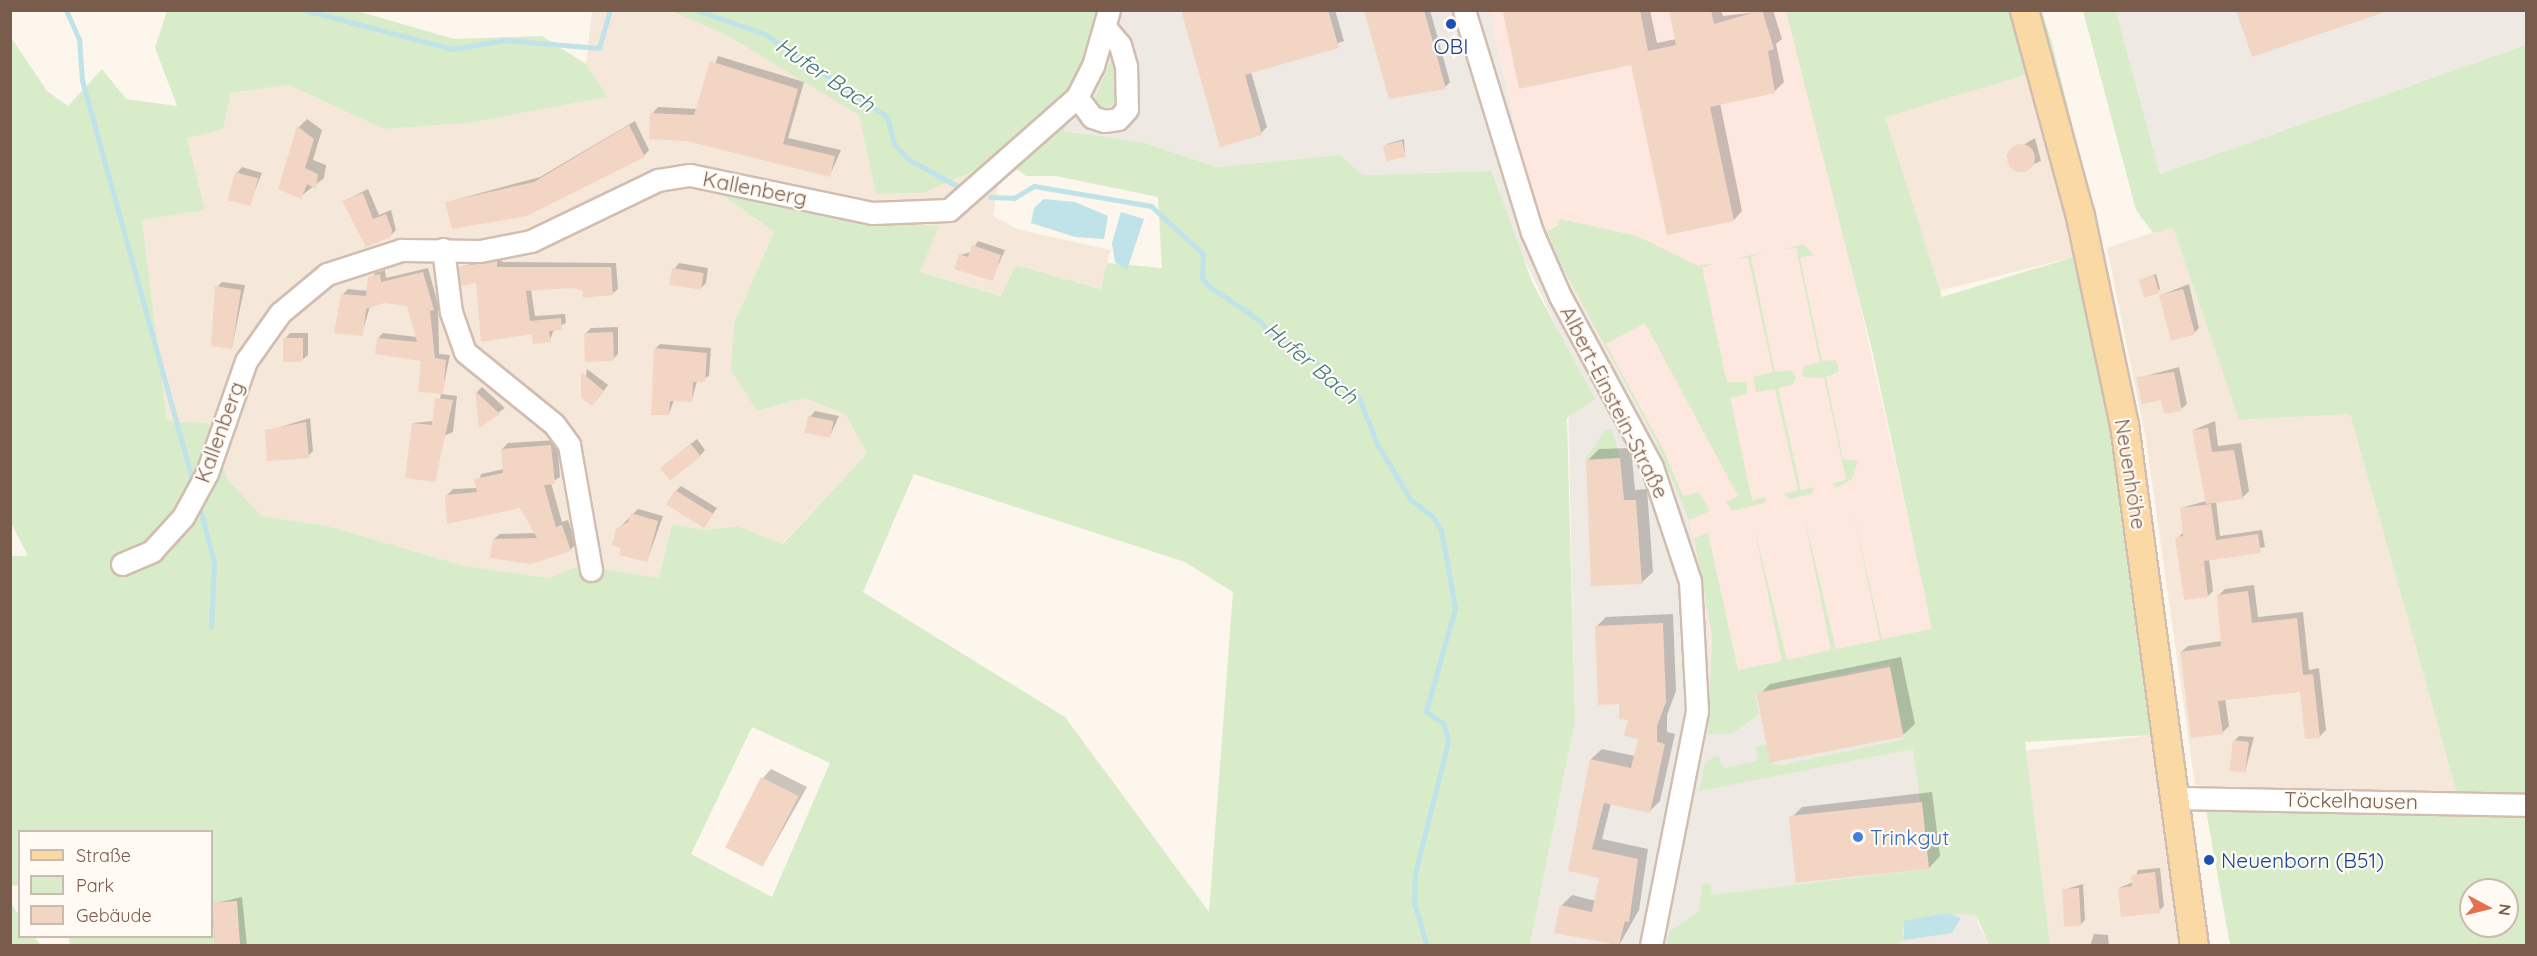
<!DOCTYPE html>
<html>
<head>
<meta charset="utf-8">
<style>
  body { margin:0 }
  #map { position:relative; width:2537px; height:956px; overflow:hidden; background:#fdf6ec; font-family:Quicksand,sans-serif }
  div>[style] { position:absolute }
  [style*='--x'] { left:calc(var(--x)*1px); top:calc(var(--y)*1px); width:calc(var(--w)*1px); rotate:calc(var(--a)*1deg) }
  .residential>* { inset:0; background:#f5e8da; transform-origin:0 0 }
  .commercial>* { inset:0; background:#fde8e0 }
  .industrial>* { inset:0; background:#efe9e4 }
  .green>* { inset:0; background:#d8ecc9 }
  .water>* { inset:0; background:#bfe3e8 }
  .shadow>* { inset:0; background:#0003 }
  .stream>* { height:5px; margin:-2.5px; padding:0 2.5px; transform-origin:2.5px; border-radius:2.5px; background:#bfe3e8 }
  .building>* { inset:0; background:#f3d5c3; transform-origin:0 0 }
  .round { border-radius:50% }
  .roads { filter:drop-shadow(2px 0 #d1beb0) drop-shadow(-2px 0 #d1beb0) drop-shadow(0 2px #d1beb0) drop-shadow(0 -2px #d1beb0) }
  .minor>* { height:21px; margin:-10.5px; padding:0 10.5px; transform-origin:10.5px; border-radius:10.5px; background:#fff }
  .major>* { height:27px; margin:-13.5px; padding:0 13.5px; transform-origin:13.5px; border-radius:13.5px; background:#fbd9a5 }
  .dots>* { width:16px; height:16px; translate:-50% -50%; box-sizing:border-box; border:3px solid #fffaf3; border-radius:50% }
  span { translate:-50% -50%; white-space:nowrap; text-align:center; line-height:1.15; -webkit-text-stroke:4.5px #fffaf3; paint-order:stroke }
  .transit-label { font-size:21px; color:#164399 }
  .left { translate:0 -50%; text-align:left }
  .street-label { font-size:21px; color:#7a5c4d }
  .shop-label { font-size:21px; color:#366cbe }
  .water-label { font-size:22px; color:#437c86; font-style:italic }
  .frame { position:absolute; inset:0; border:12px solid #7a5c4d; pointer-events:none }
  .legend { position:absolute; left:18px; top:830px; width:195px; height:108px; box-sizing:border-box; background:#fffaf3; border:2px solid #cabbb1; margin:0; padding:8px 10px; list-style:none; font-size:18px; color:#7a5c4d }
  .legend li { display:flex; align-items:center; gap:12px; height:30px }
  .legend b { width:30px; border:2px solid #cabbb1 }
  .north { position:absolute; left:2459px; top:878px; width:60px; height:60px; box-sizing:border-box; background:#fffaf3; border:2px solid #cabbb1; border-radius:50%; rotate:97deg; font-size:16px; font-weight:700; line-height:24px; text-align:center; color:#7a5c4d }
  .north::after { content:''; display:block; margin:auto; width:21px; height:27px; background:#e76f51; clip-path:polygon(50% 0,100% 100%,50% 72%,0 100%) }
</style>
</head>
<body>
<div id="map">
  <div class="residential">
    <div style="clip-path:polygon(672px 10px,728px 36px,860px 115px,876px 194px,923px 193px,978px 170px,999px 179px,993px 216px,1020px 230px,1110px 250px,1102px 289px,1016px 265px,1002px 296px,920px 272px,939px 226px,874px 222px,712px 188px,774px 232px,734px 323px,757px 411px,804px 398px,845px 414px,867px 453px,782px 544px,737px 526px,706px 530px,672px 524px,659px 578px,581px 565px,549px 578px,465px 566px,327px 526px,262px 516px,228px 480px,208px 423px,167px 421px,142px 220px,205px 210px,187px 138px,231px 93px,287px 85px,384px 129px,468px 123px,607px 97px,586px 64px,592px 11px)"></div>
    <div style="left:2031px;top:73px;width:189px;height:152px;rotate:76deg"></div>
    <div style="clip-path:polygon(2173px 226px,2239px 420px,2350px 414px,2458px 797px,2195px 785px,2146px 440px,2107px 248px)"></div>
    <div style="left:2153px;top:735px;width:212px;height:128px;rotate:83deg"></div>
  </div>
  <div class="commercial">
    <div style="clip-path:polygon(1490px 11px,1786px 11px,1840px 216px,1935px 639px,1712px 685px,1643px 417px,1572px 289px,1547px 231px,1522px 157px)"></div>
  </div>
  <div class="industrial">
    <div style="clip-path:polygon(1097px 11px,1490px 11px,1522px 157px,1547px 231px,1572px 289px,1655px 439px,1689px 520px,1706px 593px,1712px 685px,1935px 639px,1978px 924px,1989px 945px,1530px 945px,1575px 721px,1567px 349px,1515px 240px,1493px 171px,1363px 175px,1340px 155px,1217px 167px,1142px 142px,1064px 131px)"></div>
    <div style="clip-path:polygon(2116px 11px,2526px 11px,2526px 45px,2160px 174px)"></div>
  </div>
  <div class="green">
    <div style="clip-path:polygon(evenodd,167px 11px,357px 11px,454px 39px,542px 36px,586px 64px,608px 97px,468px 123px,384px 129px,288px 85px,231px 93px,223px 129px,187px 138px,205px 210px,142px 220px,167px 421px,208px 423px,228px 480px,262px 516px,327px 526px,465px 566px,549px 578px,581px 565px,659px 578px,672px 524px,706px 530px,737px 526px,783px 544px,867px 453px,845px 414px,804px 398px,757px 411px,731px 370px,734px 323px,774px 232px,711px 187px,874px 222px,939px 226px,920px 272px,1001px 296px,1016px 265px,1101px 289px,1107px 263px,1162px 268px,1158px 197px,1056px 176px,1026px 176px,1003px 159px,923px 193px,876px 194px,859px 115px,728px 36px,672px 11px,1097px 11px,1064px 131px,1142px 142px,1217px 167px,1340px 155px,1363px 175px,1492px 171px,1532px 282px,1595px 399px,1567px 418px,1575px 721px,1530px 945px,70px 945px,68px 937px,212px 936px,212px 832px,20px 832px,19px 885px,11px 886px,11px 556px,28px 556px,10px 521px,10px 36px,47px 91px,68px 106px,102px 69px,126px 99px,177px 106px,155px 48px,167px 11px,914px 474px,1185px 562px,1233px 592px,1209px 912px,1065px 717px,863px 592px,914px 474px,167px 11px,752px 727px,830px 763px,772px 897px,691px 854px,752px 727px)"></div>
    <div style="clip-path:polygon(1786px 11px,2012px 11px,2031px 73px,1885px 117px,1942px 297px,2077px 256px,2111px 436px,2153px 735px,2025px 742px,2050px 945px,1989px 945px,1976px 915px,1957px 914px,1902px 928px,1904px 940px,1894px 945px,1666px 946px,1669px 932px,1699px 911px,1702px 884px,1710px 883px,1712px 895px,1929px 869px,1913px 749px,1699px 791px,1705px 762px,1718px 755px,1724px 768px,1758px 761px,1755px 747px,1768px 744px,1772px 764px,1782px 765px,1905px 739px,1889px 664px,1755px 693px,1759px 714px,1731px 734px,1708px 734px,1712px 636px,1694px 538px,1708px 533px,1738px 670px,1782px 661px,1753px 523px,1787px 660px,1831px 650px,1803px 512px,1836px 649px,1880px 640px,1851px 502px,1882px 639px,1932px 629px,1873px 354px)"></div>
    <div style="clip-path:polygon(2035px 11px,2042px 11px,2052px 43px,2092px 205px)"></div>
    <div style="clip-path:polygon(2083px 11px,2116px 11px,2160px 174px,2526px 45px,2526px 799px,2458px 797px,2350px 414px,2239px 420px,2173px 227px,2153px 233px,2136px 210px)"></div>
    <div style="clip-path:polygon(1113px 55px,1117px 103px,1100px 110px,1094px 101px)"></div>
    <div style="clip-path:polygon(1560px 219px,1637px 236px,1698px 266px,1715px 263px,1702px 268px,1727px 382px,1747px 382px,1747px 394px,1730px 398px,1752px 500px,1766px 497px,1764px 503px,1732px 511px,1726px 502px,1738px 496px,1645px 323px,1606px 344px,1663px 449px,1683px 496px,1699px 492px,1710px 511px,1689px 520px,1655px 439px,1561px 265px,1547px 231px,1558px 226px)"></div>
    <div style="clip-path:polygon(1803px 244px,1814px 255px,1800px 258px,1822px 361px,1836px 360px,1839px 372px,1826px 377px,1843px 459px,1858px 461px,1852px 479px,1837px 488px,1832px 483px,1846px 480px,1824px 378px,1802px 377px,1804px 366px,1820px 362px,1796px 248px,1782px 250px)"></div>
    <div style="clip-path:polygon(1765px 252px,1751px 257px,1775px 372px,1792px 370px,1796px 378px,1792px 385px,1778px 388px,1801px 490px,1814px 487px,1812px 494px,1789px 499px,1784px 494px,1798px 490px,1775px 389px,1756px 392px,1753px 377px,1773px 372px,1748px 258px,1734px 259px)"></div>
    <div style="clip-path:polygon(1612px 429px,1620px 458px,1585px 459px,1605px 430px)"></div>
    <div style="clip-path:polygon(evenodd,2362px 805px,2526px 810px,2526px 945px,2230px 945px,2206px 810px,2362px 805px,2471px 890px,2507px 890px,2507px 926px,2471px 926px,2471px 890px)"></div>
    <div style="clip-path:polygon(10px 902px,19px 915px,20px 936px,34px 937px,41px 945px,11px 945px)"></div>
  </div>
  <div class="water">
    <div style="clip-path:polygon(1044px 199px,1075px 202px,1108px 216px,1104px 239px,1075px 237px,1031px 223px,1034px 208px)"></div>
    <div style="clip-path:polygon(1121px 212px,1144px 219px,1127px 270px,1115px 262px,1112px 243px)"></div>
    <div style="clip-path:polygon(1947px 913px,1961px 918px,1952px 933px,1904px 940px,1904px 921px)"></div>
  </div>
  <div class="shadow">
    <div style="clip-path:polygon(1182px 10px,1335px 10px,1344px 41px,1251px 72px,1267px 127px,1261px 133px)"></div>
    <div style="clip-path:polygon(1366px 10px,1430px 10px,1450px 82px,1445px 87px)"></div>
    <div style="clip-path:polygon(1508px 10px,1650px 10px,1657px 43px,1676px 39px,1671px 10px,1721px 10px,1723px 16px,1773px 10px,1782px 39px,1776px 44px,1784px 82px,1775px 91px,1720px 103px,1742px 211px,1734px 220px,1632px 64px,1504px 14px)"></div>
    <div style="clip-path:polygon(718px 56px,804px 82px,788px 138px,841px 150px,830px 175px,652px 114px,658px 107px,698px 109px)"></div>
    <div style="clip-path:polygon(307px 119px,322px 130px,313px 160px,326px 165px,324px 178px,300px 197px,280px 188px,299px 127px)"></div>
    <div style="clip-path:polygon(635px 121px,649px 150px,644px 156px,526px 212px,447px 202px,540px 177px)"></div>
    <div style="clip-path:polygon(2035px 138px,2041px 161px,2018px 171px,2010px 167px,2007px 155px)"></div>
    <div style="clip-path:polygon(1404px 139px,1405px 155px,1385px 146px,1387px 144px)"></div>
    <div style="clip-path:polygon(242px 167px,262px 173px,249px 205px,237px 173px)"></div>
    <div style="clip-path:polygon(368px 189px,379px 215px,391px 210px,396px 230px,391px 235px,344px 201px)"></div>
    <div style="clip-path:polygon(978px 241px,1005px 250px,992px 279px,960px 255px,971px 252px)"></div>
    <div style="clip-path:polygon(501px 256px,502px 262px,616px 263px,618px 289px,612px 294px,572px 287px,531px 289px,535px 316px,565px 314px,566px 323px,554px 329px,550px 340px,533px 332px,460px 267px)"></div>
    <div style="clip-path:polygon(679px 263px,708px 268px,706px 283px,701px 288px,674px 269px)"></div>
    <div style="clip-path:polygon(428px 268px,438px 304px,439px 354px,450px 355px,442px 393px,422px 359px,378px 338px,383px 333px,417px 337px,408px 304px,384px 301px,370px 306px,362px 334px,343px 294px,348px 289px,368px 291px,375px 273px,385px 270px,386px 278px)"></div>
    <div style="clip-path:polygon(2156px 274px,2160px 289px,2158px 291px,2140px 280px)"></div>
    <div style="clip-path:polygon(222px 282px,245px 285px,232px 347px,217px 287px)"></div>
    <div style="clip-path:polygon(2189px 284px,2199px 328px,2194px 333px,2161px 295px)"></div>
    <div style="clip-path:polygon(618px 327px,618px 354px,613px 359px,586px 333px,591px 328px)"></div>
    <div style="clip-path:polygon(290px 333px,308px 333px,308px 355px,302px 360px,285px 339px)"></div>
    <div style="clip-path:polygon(660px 344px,711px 348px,709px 376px,697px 381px,692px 400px,674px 400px,669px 414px,655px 349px)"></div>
    <div style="clip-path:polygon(2179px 367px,2187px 404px,2181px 409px,2138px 378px)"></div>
    <div style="clip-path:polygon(587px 369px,608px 385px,597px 400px,583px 397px)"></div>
    <div style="clip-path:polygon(482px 387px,505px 408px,480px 426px,477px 392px)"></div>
    <div style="clip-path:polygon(441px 394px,457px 396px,453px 432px,444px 436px,435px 480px,413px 423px,434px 421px)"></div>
    <div style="clip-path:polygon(815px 411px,839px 416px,830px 436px,810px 417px)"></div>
    <div style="clip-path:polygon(310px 418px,313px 451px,308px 456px,267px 431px)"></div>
    <div style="clip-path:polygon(2215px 421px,2218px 446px,2241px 443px,2249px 491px,2242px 498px,2216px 501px,2220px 536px,2262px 530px,2265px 547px,2209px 559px,2213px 591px,2208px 596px,2177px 538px,2184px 532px,2181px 508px,2206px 501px,2193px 430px)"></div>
    <div style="clip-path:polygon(697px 439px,705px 450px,700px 456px,662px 467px)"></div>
    <div style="clip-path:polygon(557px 440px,560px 477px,551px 483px,562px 522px,568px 520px,576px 544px,570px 550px,494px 539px,500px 534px,536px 533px,521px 506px,447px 495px,453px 489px,477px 488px,481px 474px,504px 469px,502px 449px,508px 443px)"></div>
    <div style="clip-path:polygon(1631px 448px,1635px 490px,1647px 489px,1653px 572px,1641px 583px,1588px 460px,1599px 449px)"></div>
    <div style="clip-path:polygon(681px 486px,717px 508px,704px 526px,676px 491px)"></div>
    <div style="clip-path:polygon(638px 509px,663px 516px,647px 561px,623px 547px,617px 530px)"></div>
    <div style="clip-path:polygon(2254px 585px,2258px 617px,2303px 612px,2309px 670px,2319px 668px,2326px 730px,2320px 736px,2301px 690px,2225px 698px,2229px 726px,2222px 733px,2181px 652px,2188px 646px,2222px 641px,2218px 596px,2225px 589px)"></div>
    <div style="clip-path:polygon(1673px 614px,1676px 691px,1667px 715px,1667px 732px,1675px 734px,1660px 801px,1650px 811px,1611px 803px,1602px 839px,1648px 849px,1639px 910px,1619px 945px,1556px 932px,1561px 906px,1572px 895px,1596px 901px,1601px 877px,1569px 870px,1591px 759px,1602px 749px,1635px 756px,1640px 738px,1621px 702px,1596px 627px,1606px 617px)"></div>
    <div style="clip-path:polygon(1901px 657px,1915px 724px,1903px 735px,1759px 695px,1770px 684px)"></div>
    <div style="clip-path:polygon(2239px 736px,2254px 737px,2245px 772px,2234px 741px)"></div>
    <div style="clip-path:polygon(771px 769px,807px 787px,763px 865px,763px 778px)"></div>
    <div style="clip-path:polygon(1932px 792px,1940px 856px,1929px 868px,1790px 819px,1802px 807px)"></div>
    <div style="clip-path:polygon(2160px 868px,2164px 906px,2159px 911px,2119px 888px,2133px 882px,2138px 870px)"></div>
    <div style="clip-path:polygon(2083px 884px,2085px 920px,2081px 924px,2063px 890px)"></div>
    <div style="clip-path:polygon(242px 897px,247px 946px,215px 946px,212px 904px)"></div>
    <div style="clip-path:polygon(2094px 934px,2108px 935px,2109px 946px,2090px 946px)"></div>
  </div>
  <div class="stream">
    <div style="--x:66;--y:10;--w:32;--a:66"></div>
    <div style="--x:79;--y:39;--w:41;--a:85.8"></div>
    <div style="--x:82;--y:80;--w:419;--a:74.6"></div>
    <div style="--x:305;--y:10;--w:153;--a:14.8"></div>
    <div style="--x:453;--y:49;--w:52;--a:-10"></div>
    <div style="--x:504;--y:40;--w:95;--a:4.8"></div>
    <div style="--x:599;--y:48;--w:40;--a:-74"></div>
    <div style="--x:696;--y:10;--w:73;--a:19.2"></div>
    <div style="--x:765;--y:34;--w:148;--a:34.2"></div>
    <div style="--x:887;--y:117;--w:28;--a:75"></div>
    <div style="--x:894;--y:144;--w:21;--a:47"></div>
    <div style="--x:908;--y:159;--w:58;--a:28.8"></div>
    <div style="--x:990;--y:197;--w:24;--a:2"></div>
    <div style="--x:1014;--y:198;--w:23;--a:-31"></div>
    <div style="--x:1034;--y:186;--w:119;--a:9.7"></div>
    <div style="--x:1151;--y:206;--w:71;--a:42.7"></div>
    <div style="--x:1203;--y:254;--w:24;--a:92"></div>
    <div style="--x:1202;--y:278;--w:12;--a:48"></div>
    <div style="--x:1210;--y:287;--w:59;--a:34"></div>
    <div style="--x:1259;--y:320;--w:19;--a:51"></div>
    <div style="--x:1271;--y:335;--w:32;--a:26"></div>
    <div style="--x:1300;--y:349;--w:77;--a:39.7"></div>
    <div style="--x:1359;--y:398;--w:49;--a:68.6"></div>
    <div style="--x:1377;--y:444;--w:64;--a:59"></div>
    <div style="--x:1410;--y:499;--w:28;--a:38"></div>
    <div style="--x:1432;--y:516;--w:17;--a:57"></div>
    <div style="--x:1441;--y:530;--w:79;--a:79.8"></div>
    <div style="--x:1455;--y:608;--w:107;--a:105.7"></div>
    <div style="--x:1426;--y:711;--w:22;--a:36"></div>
    <div style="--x:1444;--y:724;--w:18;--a:77"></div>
    <div style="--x:1448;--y:742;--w:135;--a:104.1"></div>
    <div style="--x:1415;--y:873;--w:30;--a:92"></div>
    <div style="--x:1414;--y:903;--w:45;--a:73.2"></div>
    <div style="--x:198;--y:502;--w:62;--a:75.1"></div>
    <div style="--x:214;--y:562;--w:65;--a:92.6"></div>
  </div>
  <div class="building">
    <div style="clip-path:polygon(1181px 10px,1328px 10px,1339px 48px,1245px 75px,1262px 135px,1220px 147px)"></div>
    <div style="clip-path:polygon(1364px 10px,1424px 10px,1446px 89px,1389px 99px)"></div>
    <div style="clip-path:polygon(1516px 10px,1640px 10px,1648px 51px,1676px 45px,1669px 10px,1711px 10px,1714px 24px,1762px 10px,1774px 49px,1768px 51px,1775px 93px,1710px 107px,1734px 221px,1667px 235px,1631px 65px,1519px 89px,1503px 13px)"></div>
    <div style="clip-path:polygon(2236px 10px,2381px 10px,2382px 13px,2252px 57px)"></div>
    <div style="clip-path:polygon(710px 61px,798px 89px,783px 144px,835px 156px,830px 177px,687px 141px,649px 139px,650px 113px,694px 115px)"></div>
    <div style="clip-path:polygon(629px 125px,645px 157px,527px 216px,452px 229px,445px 202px,534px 182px)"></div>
    <div style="clip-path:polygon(297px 126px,314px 139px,305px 168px,318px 174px,316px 189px,307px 184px,301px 199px,278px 189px)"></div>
    <div style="left:1402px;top:141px;width:16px;height:20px;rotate:76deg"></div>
    <div class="round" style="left:2007px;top:144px;width:28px;height:28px"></div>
    <div style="left:235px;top:172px;width:24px;height:29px;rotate:15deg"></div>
    <div style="clip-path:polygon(363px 193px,373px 219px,386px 214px,392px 230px,391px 237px,366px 247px,342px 201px)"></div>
    <div style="clip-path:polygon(972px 245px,1001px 255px,993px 281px,954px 269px,959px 254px,968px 257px)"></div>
    <div style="clip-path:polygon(497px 261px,497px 267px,611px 267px,613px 295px,583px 298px,583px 291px,572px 288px,526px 291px,530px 321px,561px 318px,562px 330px,549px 331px,551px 342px,533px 344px,532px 334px,481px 342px,476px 283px,461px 286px,458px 267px)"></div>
    <div style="left:672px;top:268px;width:32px;height:17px;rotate:9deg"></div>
    <div style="clip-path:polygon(423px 272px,434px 310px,430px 311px,435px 358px,446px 360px,443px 394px,418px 392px,421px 361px,375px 354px,377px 338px,417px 342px,407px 306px,384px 303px,366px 309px,363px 336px,334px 333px,341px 294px,366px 296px,368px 277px,380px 274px,381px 282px)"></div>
    <div style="left:2154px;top:275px;width:19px;height:16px;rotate:74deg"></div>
    <div style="clip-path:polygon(215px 286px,241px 290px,232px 349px,211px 346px)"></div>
    <div style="left:2183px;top:289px;width:47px;height:25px;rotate:75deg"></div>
    <div style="left:613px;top:332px;width:29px;height:29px;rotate:88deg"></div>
    <div style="left:283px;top:338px;width:20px;height:24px"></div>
    <div style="clip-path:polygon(654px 348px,707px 353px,705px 382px,693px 382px,692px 402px,670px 401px,669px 415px,651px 415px)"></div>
    <div style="clip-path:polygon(581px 372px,604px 391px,592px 406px,581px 398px)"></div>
    <div style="clip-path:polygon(2174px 372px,2182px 411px,2164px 414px,2161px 400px,2142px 404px,2136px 377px)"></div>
    <div style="clip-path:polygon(475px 391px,500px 414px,479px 428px)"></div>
    <div style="clip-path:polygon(435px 398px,453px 400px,435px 482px,405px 478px,412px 423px,432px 425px)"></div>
    <div style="left:808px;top:416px;width:26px;height:17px;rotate:11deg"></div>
    <div style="clip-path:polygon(306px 422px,309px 458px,267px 461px,265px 430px)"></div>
    <div style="clip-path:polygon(2208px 428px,2212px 452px,2234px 450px,2243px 499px,2206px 504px,2192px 430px)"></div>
    <div style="left:691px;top:444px;width:16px;height:39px;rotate:52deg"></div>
    <div style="clip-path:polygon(551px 445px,555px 484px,544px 485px,556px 527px,562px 525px,571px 551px,531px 564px,490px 558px,493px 539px,537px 538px,520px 508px,447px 524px,445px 495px,477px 492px,474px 479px,503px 473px,501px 449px)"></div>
    <div style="clip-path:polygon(1620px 458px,1624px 500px,1636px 500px,1642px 584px,1591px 586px,1586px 460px)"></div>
    <div style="left:675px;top:490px;width:45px;height:17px;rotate:32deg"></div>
    <div style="clip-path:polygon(2211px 504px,2216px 540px,2258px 534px,2261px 553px,2204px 561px,2208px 597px,2184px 600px,2175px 537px,2183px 536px,2180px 508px)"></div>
    <div style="clip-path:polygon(631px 513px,658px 521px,647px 562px,619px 555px,621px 548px,612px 545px,616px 529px,628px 522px)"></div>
    <div style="clip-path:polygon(2248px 591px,2252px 623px,2297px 618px,2303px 675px,2313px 674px,2320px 738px,2305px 739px,2300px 692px,2218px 701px,2223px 734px,2191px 738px,2180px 652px,2221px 646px,2217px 595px)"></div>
    <div style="clip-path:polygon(1663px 623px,1666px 702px,1657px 726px,1657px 742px,1665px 744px,1650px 813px,1604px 803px,1592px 849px,1638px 859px,1629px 922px,1625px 921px,1619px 945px,1554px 933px,1560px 905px,1592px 912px,1599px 878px,1568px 871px,1590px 759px,1631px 768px,1638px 739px,1624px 736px,1628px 720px,1619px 719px,1619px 704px,1598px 705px,1595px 626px)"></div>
    <div style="left:1890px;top:667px;width:71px;height:136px;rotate:79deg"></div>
    <div style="left:2233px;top:740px;width:16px;height:31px;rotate:7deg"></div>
    <div style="left:761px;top:777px;width:42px;height:79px;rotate:27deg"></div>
    <div style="left:1922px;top:802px;width:67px;height:134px;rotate:84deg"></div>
    <div style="clip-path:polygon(2155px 872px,2160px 913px,2121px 917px,2118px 888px,2132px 886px,2131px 875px)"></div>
    <div style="left:2079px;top:888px;width:38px;height:17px;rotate:87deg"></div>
    <div style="left:237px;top:901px;width:44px;height:25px;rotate:86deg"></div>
  </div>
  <div class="roads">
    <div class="minor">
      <div style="--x:1464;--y:10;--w:232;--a:73"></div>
      <div style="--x:1532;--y:232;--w:70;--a:66.4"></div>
      <div style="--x:1560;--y:296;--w:194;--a:61.7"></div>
      <div style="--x:1652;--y:467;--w:120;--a:71.6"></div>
      <div style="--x:1690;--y:581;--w:130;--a:86.9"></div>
      <div style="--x:1697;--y:711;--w:239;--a:101.1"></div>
      <div style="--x:1077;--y:97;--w:25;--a:53"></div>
      <div style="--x:1092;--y:117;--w:13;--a:18"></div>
      <div style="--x:1104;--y:121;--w:14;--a:-8"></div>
      <div style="--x:1118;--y:119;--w:13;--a:-48"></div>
      <div style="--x:1127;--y:109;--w:43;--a:-91.3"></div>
      <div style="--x:1126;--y:66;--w:22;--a:-106"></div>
      <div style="--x:1120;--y:45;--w:23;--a:-130"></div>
      <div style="--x:443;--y:249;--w:64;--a:82.8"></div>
      <div style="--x:451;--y:312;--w:42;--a:70.7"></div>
      <div style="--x:465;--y:352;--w:114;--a:39"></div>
      <div style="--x:554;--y:424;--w:26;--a:54"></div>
      <div style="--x:569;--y:445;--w:127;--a:80"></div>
      <div style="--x:122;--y:564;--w:33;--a:-23"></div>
      <div style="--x:152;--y:551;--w:46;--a:-47.6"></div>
      <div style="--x:183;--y:517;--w:50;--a:-61.4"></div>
      <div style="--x:207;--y:473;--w:119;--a:-70.8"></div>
      <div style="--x:246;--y:361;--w:59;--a:-54.7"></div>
      <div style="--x:280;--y:313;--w:61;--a:-39.7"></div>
      <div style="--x:327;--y:274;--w:78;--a:-18"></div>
      <div style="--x:401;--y:250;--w:79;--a:0.7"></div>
      <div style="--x:480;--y:251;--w:52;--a:-11.1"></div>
      <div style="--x:531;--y:241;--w:141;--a:-25.7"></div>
      <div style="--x:658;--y:180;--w:32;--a:-9"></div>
      <div style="--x:690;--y:175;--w:186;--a:11.8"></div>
      <div style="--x:872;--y:213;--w:77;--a:-2.2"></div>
      <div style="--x:949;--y:210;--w:171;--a:-41.4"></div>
      <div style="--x:1077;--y:97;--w:35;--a:-63"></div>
      <div style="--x:1093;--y:66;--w:58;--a:-74.1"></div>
      <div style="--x:2176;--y:798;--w:350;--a:1.1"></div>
    </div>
    <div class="major">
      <div style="--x:2024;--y:10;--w:213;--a:74.8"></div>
      <div style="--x:2080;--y:216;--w:213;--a:78.1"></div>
      <div style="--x:2124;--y:424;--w:527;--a:82.36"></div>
    </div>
  </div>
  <div class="dots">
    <div style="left:1451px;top:24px;background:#1a4fb4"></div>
    <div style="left:1858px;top:837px;background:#3f7fe0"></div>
    <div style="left:2209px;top:860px;background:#1a4fb4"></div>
  </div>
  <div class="transit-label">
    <span style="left:1451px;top:46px">OBI</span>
    <span class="left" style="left:2221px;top:860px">Neuenborn (B51)</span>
  </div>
  <div class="street-label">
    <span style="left:755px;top:188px;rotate:11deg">Kallenberg</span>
    <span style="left:1615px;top:402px;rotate:63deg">Albert-Einstein-Straße</span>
    <span style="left:219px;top:432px;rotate:-70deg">Kallenberg</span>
    <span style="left:2131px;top:474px;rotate:81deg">Neuenhöhe</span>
    <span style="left:2351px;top:800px;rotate:1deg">Töckelhausen</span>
  </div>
  <div class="shop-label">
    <span class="left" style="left:1870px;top:837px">Trinkgut</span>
  </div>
  <div class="water-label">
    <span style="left:825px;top:75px;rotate:34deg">Hufer Bach</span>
    <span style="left:1311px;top:363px;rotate:40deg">Hufer Bach</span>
  </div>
  <div class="frame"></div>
  <ul class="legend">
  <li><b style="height:8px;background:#fbd9a5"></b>Straße</li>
  <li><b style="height:16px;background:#d8ecc9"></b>Park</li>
  <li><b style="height:16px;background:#f3d5c3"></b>Gebäude</li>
  </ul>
  <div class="north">N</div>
</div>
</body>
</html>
